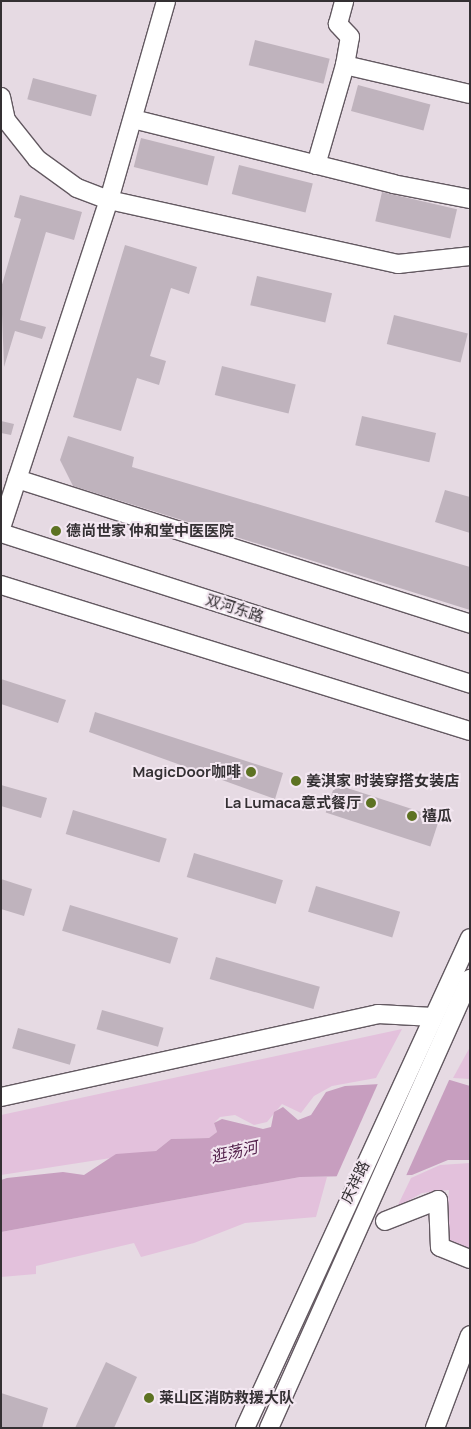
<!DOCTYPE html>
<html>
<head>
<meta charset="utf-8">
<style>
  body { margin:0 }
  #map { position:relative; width:471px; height:1429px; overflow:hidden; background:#e6dae3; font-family:Manrope,"Noto Sans SC",sans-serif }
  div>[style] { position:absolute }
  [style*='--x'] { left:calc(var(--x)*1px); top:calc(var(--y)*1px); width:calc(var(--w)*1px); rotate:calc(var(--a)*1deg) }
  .green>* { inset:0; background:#e3c1dc }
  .water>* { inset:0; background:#c79ebf }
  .pier>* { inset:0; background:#e6dae3 }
  .building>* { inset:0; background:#bfb3bd; transform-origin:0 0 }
  .roads { filter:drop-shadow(1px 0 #635961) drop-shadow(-1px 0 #635961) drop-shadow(0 1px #635961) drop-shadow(0 -1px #635961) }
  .minor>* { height:18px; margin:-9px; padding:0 9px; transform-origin:9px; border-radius:9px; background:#fff }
  .dots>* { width:14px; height:14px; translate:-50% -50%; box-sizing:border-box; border:2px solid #f3e7f1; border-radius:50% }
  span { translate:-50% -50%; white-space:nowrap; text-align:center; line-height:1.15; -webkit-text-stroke:4px #f3e7f1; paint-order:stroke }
  .poi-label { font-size:15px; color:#343033; font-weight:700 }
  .left { translate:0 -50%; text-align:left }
  .right { translate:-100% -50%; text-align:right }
  .street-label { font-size:15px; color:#343033 }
  .water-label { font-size:16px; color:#53214c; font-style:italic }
  .frame { position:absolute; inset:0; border:2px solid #343033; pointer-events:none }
</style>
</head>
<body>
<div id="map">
  <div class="green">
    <div style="clip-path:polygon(402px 1029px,376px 1078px,332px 1086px,314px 1096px,301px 1113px,282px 1104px,267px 1122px,254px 1125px,235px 1115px,220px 1117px,214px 1123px,217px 1132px,209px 1138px,171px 1139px,156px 1151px,1px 1175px,1px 1115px)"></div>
    <div style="clip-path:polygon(470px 1047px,470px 1079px,453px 1078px)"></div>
    <div style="clip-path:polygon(470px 1163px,470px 1254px,446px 1240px,449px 1190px,422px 1193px,397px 1207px,411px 1178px,440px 1165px)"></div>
    <div style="clip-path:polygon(300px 1177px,327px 1177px,316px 1217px,245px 1223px,194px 1243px,141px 1257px,134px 1243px,36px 1266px,36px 1274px,1px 1277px,1px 1232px)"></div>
  </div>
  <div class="water">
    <div style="clip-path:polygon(450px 1080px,470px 1086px,470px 1160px,448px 1160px,412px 1175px,300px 1177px,1px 1232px,1px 1180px,7px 1178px,63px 1172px,84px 1175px,116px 1154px,156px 1151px,171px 1139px,209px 1138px,217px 1132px,214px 1123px,222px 1119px,263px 1129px,271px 1127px,274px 1112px,283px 1107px,298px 1120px,311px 1115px,326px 1092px,345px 1086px)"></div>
  </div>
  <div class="pier">
    <div style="clip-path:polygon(450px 1078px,405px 1178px,335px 1180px,380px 1079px)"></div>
  </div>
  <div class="building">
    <div style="left:255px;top:40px;width:77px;height:26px;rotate:14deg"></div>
    <div style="left:33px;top:78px;width:66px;height:22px;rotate:15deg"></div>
    <div style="left:358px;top:85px;width:75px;height:27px;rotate:15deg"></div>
    <div style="left:141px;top:138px;width:76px;height:30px;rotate:14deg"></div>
    <div style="left:239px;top:165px;width:76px;height:30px;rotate:14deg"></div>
    <div style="left:382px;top:192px;width:77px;height:30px;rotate:13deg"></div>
    <div style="clip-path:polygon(20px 195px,82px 212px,74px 240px,46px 232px,20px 320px,46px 327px,42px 339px,15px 331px,4px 367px,1px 288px,21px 219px,14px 217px)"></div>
    <div style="clip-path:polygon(125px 245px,197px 267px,189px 294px,171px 288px,150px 356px,166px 361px,159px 385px,137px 378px,121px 431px,73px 417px)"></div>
    <div style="left:257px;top:276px;width:77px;height:30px;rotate:13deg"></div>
    <div style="left:394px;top:315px;width:76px;height:30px;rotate:14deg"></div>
    <div style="left:222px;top:366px;width:76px;height:30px;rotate:14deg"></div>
    <div style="left:362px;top:416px;width:76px;height:30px;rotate:13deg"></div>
    <div style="clip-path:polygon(1px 421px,14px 424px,11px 435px,1px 433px)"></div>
    <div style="clip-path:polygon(68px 436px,134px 457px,132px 467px,470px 567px,470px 610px,73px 486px,60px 460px)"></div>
    <div style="clip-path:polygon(445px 490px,470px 497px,470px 533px,435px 522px)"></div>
    <div style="clip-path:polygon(1px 679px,66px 700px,58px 723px,1px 704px)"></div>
    <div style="clip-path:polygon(95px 712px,283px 773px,275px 799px,89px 732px)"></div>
    <div style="left:335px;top:784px;width:110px;height:30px;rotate:18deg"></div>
    <div style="clip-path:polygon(1px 785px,47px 798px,41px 818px,1px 806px)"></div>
    <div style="left:73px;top:810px;width:98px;height:25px;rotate:17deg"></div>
    <div style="left:194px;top:853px;width:93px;height:25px;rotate:17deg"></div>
    <div style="clip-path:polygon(1px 879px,32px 889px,24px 916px,1px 909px)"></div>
    <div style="left:316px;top:886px;width:88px;height:27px;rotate:17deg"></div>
    <div style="left:70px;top:905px;width:113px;height:27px;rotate:17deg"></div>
    <div style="left:216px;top:957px;width:108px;height:23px;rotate:16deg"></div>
    <div style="left:102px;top:1010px;width:64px;height:20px;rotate:16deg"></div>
    <div style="left:18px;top:1028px;width:60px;height:21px;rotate:16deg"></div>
    <div style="clip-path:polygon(106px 1362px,137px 1377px,114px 1428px,75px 1428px)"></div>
    <div style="clip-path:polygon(1px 1393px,48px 1408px,42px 1428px,1px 1428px)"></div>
  </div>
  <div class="roads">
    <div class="minor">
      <div style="--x:345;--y:65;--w:128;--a:13.1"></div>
      <div style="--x:1;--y:97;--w:24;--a:78"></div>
      <div style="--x:6;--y:120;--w:50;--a:51.5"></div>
      <div style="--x:37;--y:159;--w:49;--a:35.9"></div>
      <div style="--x:77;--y:188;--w:34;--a:21"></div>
      <div style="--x:109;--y:200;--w:207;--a:-74"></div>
      <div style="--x:133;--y:119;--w:268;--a:14"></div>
      <div style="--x:393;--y:184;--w:78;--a:11"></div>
      <div style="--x:316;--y:165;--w:104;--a:-73.8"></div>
      <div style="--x:345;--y:65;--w:28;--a:-80"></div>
      <div style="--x:350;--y:37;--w:18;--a:-133"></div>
      <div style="--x:338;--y:24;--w:24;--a:-75"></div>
      <div style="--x:17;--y:479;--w:476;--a:17.7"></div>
      <div style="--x:1;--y:528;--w:345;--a:-71.8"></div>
      <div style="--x:109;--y:200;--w:296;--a:12.5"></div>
      <div style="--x:398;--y:264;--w:72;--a:-6.3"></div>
      <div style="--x:1;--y:533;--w:493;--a:17.8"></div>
      <div style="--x:1;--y:585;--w:491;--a:17.3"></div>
      <div style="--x:1;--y:1097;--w:386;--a:-12.4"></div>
      <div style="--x:378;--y:1014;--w:55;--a:3.1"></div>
      <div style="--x:385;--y:1221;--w:57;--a:-21.6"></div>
      <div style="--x:438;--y:1200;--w:47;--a:87.6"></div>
      <div style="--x:440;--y:1247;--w:32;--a:22"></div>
      <div style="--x:245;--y:1428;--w:539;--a:-65.34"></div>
      <div style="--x:269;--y:1428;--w:492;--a:-65.9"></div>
      <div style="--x:435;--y:1428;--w:99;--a:-69.4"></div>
    </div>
  </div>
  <div class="dots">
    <div style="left:56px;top:531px;background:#5d7222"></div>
    <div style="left:251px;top:772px;background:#5d7222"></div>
    <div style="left:296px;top:781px;background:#5d7222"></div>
    <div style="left:371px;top:803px;background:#5d7222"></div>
    <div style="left:412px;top:816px;background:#5d7222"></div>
    <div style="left:149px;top:1398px;background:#5d7222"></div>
  </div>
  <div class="poi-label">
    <span class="left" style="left:66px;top:531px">德尚世家 仲和堂中医医院</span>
    <span class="right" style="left:241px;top:772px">MagicDoor咖啡</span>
    <span class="left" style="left:306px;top:781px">姜淇家 时装穿搭女装店</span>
    <span class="right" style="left:361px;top:803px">La Lumaca意式餐厅</span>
    <span class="left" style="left:422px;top:816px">禧瓜</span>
    <span class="left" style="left:159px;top:1398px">莱山区消防救援大队</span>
  </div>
  <div class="street-label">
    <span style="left:235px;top:608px;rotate:18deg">双河东路</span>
    <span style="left:355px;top:1182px;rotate:-64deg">庆祥路</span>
  </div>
  <div class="water-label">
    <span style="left:234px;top:1152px;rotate:-13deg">逛荡河</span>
  </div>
  <div class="frame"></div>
</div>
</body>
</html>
